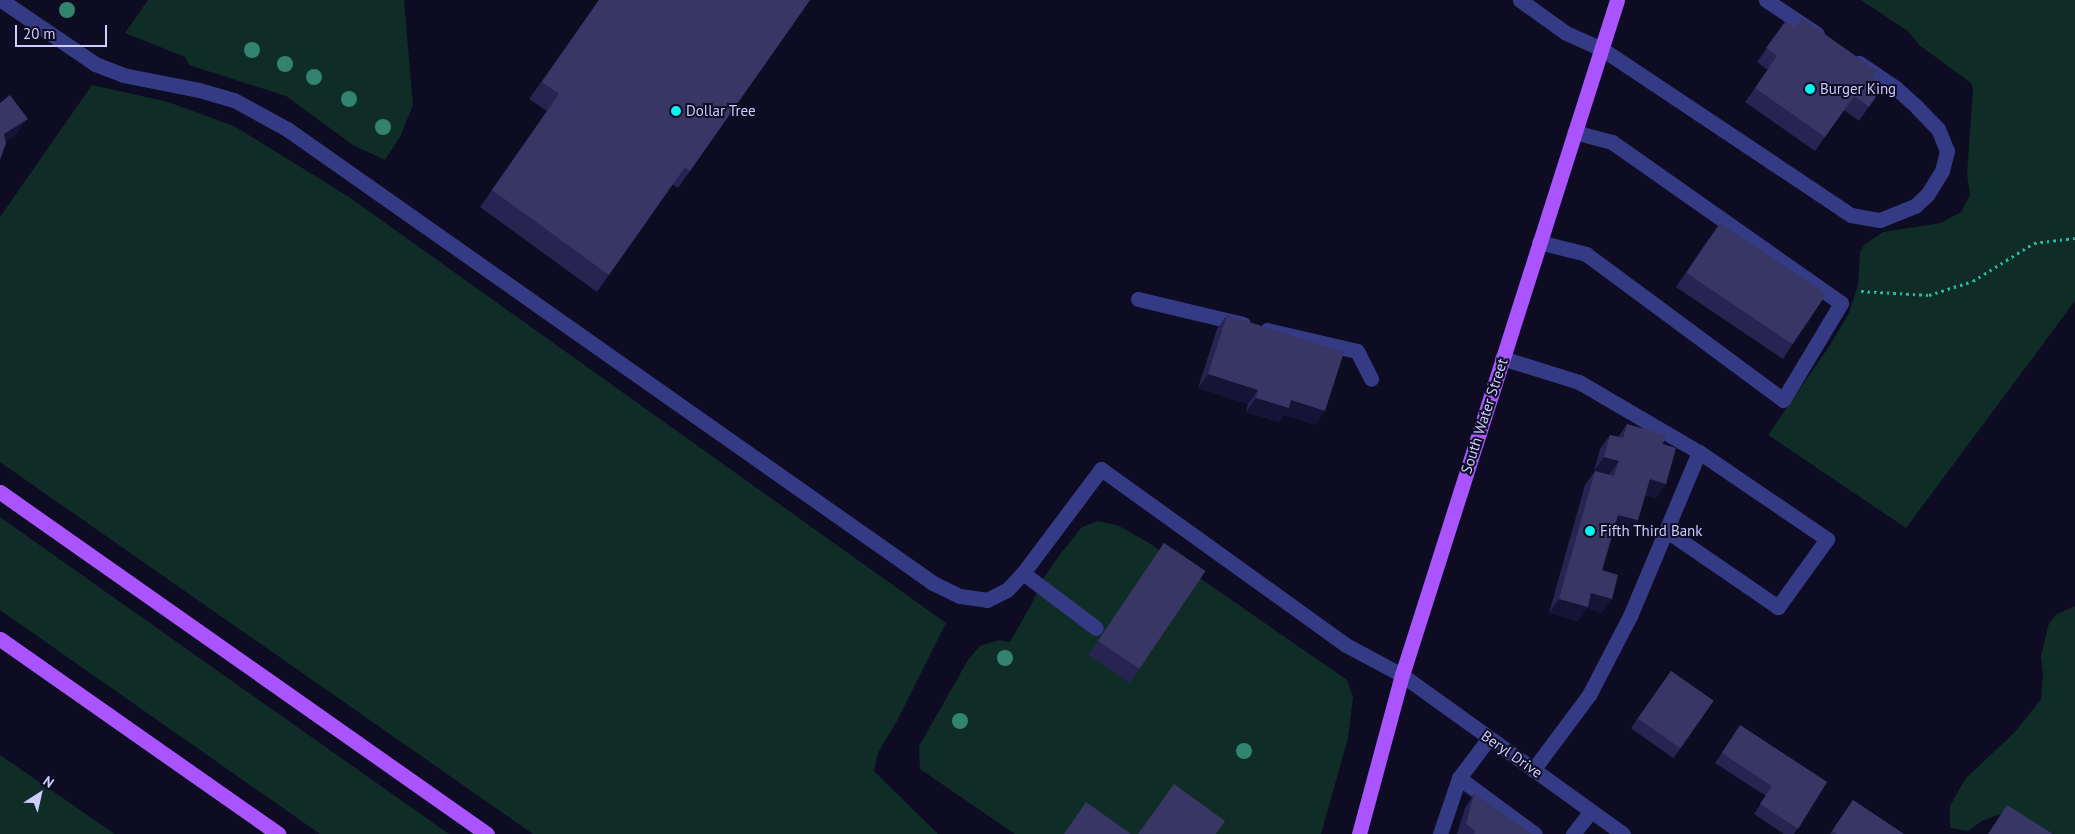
<!DOCTYPE html>
<html>
<head>
<meta charset="utf-8">
<style>
  body { margin:0 }
  #map { position:relative; width:2075px; height:834px; overflow:hidden; background:#0d0c22; font-family:"PT Sans",sans-serif }
  div>[style] { position:absolute }
  [style*='--x'] { left:calc(var(--x)*1px); top:calc(var(--y)*1px); width:calc(var(--w)*1px); rotate:calc(var(--a)*1deg) }
  .green>* { inset:0; background:#0f2c27 }
  .path>* { height:3px; margin-top:-1.5px; transform-origin:0; background:repeating-linear-gradient(90deg,#26ba9e 0 2.5px,transparent 0 6.5px) }
  .lane>* { height:15px; margin:-7.5px; padding:0 7.5px; transform-origin:7.5px; border-radius:7.5px; background:#343b84 }
  .street>* { height:15px; margin:-7.5px; padding:0 7.5px; transform-origin:7.5px; border-radius:7.5px; background:#343b84 }
  .primary>* { height:15px; margin:-7.5px; padding:0 7.5px; transform-origin:7.5px; border-radius:7.5px; background:#a954ff }
  .trees>* { width:16px; height:16px; margin:-8px; border-radius:50%; background:#32846f }
  .wall>* { inset:0; background:#272451; transform-origin:0 0 }
  .shaded-wall>* { inset:0; background:#151336 }
  .building>* { inset:0; background:#383664; transform-origin:0 0 }
  .dots>* { width:14px; height:14px; translate:-50% -50%; box-sizing:border-box; border:2px solid #0d0c22; border-radius:50% }
  span { translate:-50% -50%; white-space:nowrap; text-align:center; line-height:1.15; -webkit-text-stroke:4px #0d0c22; paint-order:stroke }
  .poi-label { font-size:15px; color:#cdcdff }
  .left { translate:0 -50%; text-align:left }
  .street-label { font-size:15px; color:#cdcdff }
  .north { position:absolute; left:15px; top:769px; width:50px; height:50px; -webkit-text-stroke:4px #0d0c22; paint-order:stroke; rotate:35deg; font-size:14px; font-weight:700; line-height:20px; text-align:center; color:#cdcdff }
  .north::after { content:''; display:block; margin:auto; width:18px; height:22px; background:#cdcdff; clip-path:polygon(50% 0,100% 100%,50% 72%,0 100%) }
  .scale { position:absolute; left:15px; top:25px; width:92px; height:22px; box-sizing:border-box; border:2px solid #cdcdff; border-top:0; padding-left:6px; font-size:15px; line-height:18px; white-space:nowrap; color:#cdcdff; -webkit-text-stroke:4px #0d0c22; paint-order:stroke }
</style>
</head>
<body>
<div id="map">
  <div class="green">
    <div style="clip-path:polygon(148px 0,404px 0,413px 105px,400px 137px,385px 160px,353px 145px,286px 96px,189px 65px,185px 57px,125px 33px)"></div>
    <div style="clip-path:polygon(1861px 0,2075px 0,2075px 301px,1906px 528px,1768px 435px,1830px 345px,1849px 313px,1858px 285px,1860px 252px,1865px 244px,1883px 232px,1941px 223px,1961px 212px,1970px 195px,1967px 174px,1973px 88px,1971px 83px,1919px 45px,1909px 32px)"></div>
    <div style="clip-path:polygon(92px 85px,168px 102px,234px 126px,349px 197px,946px 623px,898px 719px,878px 753px,874px 771px,938px 834px,533px 834px,0 462px,0 217px)"></div>
    <div style="clip-path:polygon(0 517px,205px 662px,449px 834px,320px 834px,0 610px)"></div>
    <div style="clip-path:polygon(1098px 521px,1119px 526px,1149px 543px,1347px 680px,1353px 697px,1348px 738px,1321px 834px,1015px 834px,920px 769px,919px 746px,968px 660px,980px 646px,999px 640px,1010px 642px,1032px 603px,1043px 579px,1058px 557px,1082px 527px)"></div>
    <div style="clip-path:polygon(2075px 606px,2075px 834px,2052px 834px,2017px 814px,2000px 814px,1982px 821px,1968px 831px,1950px 828px,1950px 806px,1965px 779px,2015px 732px,2041px 699px,2043px 674px,2041px 656px,2049px 623px,2057px 614px)"></div>
    <div style="clip-path:polygon(0 755px,115px 834px,0 834px)"></div>
  </div>
  <div class="path">
    <div style="--x:1861;--y:291;--w:68;--a:3.4"></div>
    <div style="--x:1929;--y:295;--w:46;--a:-17.7"></div>
    <div style="--x:1973;--y:281;--w:72;--a:-31.9"></div>
    <div style="--x:2034;--y:243;--w:41;--a:-7"></div>
  </div>
  <div class="lane">
    <div style="--x:1520;--y:0;--w:57;--a:35.7"></div>
    <div style="--x:1566;--y:33;--w:39;--a:24"></div>
    <div style="--x:1602;--y:49;--w:299;--a:33.7"></div>
    <div style="--x:1851;--y:215;--w:29;--a:10"></div>
    <div style="--x:1880;--y:220;--w:38;--a:-22"></div>
    <div style="--x:1915;--y:206;--w:16;--a:-43"></div>
    <div style="--x:1927;--y:195;--w:28;--a:-58"></div>
    <div style="--x:1942;--y:171;--w:21;--a:-76"></div>
    <div style="--x:1947;--y:151;--w:24;--a:-112"></div>
    <div style="--x:1938;--y:129;--w:30;--a:-134"></div>
    <div style="--x:1917;--y:107;--w:28;--a:-138"></div>
    <div style="--x:1896;--y:88;--w:45;--a:-146"></div>
    <div style="--x:1766;--y:0;--w:61;--a:33.7"></div>
    <div style="--x:234;--y:100;--w:60;--a:28.7"></div>
    <div style="--x:287;--y:129;--w:790;--a:35.1"></div>
    <div style="--x:933;--y:583;--w:30;--a:26"></div>
    <div style="--x:960;--y:596;--w:27;--a:8"></div>
    <div style="--x:987;--y:600;--w:22;--a:-27"></div>
    <div style="--x:1007;--y:590;--w:23;--a:-47"></div>
    <div style="--x:1023;--y:573;--w:130;--a:-53.1"></div>
    <div style="--x:1101;--y:469;--w:302;--a:35.7"></div>
    <div style="--x:1346;--y:645;--w:64;--a:28.2"></div>
    <div style="--x:1539;--y:242;--w:49;--a:14.3"></div>
    <div style="--x:1586;--y:254;--w:245;--a:36.5"></div>
    <div style="--x:1783;--y:400;--w:113;--a:-59.1"></div>
    <div style="--x:1841;--y:303;--w:280;--a:-144.9"></div>
    <div style="--x:1612;--y:142;--w:39;--a:-165"></div>
    <div style="--x:1138;--y:299;--w:108;--a:13.4"></div>
    <div style="--x:1267;--y:330;--w:92;--a:13.1"></div>
    <div style="--x:1357;--y:351;--w:31;--a:63"></div>
    <div style="--x:1502;--y:358;--w:81;--a:17.3"></div>
    <div style="--x:1579;--y:382;--w:139;--a:30.3"></div>
    <div style="--x:1699;--y:452;--w:155;--a:34.2"></div>
    <div style="--x:1827;--y:539;--w:84;--a:125.8"></div>
    <div style="--x:1778;--y:607;--w:135;--a:-145.6"></div>
    <div style="--x:1023;--y:573;--w:91;--a:37"></div>
    <div style="--x:1533;--y:770;--w:94;--a:-53.3"></div>
    <div style="--x:1589;--y:695;--w:89;--a:-62.6"></div>
    <div style="--x:1630;--y:616;--w:178;--a:-67.2"></div>
    <div style="--x:1459;--y:778;--w:94;--a:36.4"></div>
    <div style="--x:1440;--y:834;--w:59;--a:-71.3"></div>
    <div style="--x:1459;--y:778;--w:50;--a:-53.1"></div>
    <div style="--x:1573;--y:834;--w:29;--a:-52"></div>
  </div>
  <div class="street">
    <div style="--x:1;--y:0;--w:114;--a:34.2"></div>
    <div style="--x:95;--y:64;--w:30;--a:21"></div>
    <div style="--x:123;--y:75;--w:77;--a:11.2"></div>
    <div style="--x:199;--y:90;--w:36;--a:16"></div>
    <div style="--x:1402;--y:675;--w:272;--a:35.7"></div>
  </div>
  <div class="primary">
    <div style="--x:0;--y:492;--w:595;--a:35.08"></div>
    <div style="--x:0;--y:639;--w:340;--a:35"></div>
    <div style="--x:1359;--y:834;--w:165;--a:-74.9"></div>
    <div style="--x:1402;--y:675;--w:708;--a:-72.33"></div>
  </div>
  <div class="trees">
    <div style="left:67px;top:10px"></div>
    <div style="left:252px;top:50px"></div>
    <div style="left:285px;top:64px"></div>
    <div style="left:314px;top:77px"></div>
    <div style="left:349px;top:99px"></div>
    <div style="left:383px;top:127px"></div>
    <div style="left:1005px;top:658px"></div>
    <div style="left:960px;top:721px"></div>
    <div style="left:1244px;top:751px"></div>
  </div>
  <div class="wall">
    <div style="clip-path:polygon(599px 0,810px 0,678px 188px,672px 184px,597px 292px,480px 207px,547px 111px,529px 99px)"></div>
    <div style="clip-path:polygon(1785px 22px,1883px 86px,1859px 121px,1844px 110px,1815px 151px,1745px 102px,1768px 70px,1757px 62px)"></div>
    <div style="clip-path:polygon(1710px 237px,1792px 345px,1783px 359px,1676px 287px)"></div>
    <div style="clip-path:polygon(1227px 315px,1316px 425px,1284px 415px,1279px 422px,1246px 412px,1248px 404px,1198px 388px,1217px 329px)"></div>
    <div style="clip-path:polygon(1627px 424px,1663px 444px,1666px 484px,1656px 498px,1645px 495px,1638px 520px,1628px 534px,1614px 530px,1602px 570px,1602px 613px,1587px 608px,1578px 621px,1549px 613px,1585px 485px,1595px 471px,1594px 471px,1600px 449px,1610px 435px,1618px 437px)"></div>
    <div style="left:1164px;top:543px;width:50px;height:135px;rotate:34deg"></div>
    <div style="left:1671px;top:671px;width:52px;height:70px;rotate:35deg"></div>
    <div style="clip-path:polygon(1740px 725px,1827px 782px,1794px 834px,1784px 834px,1754px 814px,1766px 796px,1715px 763px)"></div>
    <div style="clip-path:polygon(1474px 794px,1531px 834px,1457px 834px,1465px 808px)"></div>
    <div style="clip-path:polygon(1853px 800px,1904px 834px,1830px 834px)"></div>
  </div>
  <div class="shaded-wall">
    <div style="clip-path:polygon(28px 119px,15px 136px,0 146px,4px 134px)"></div>
    <div style="clip-path:polygon(1208px 374px,1258px 390px,1248px 404px,1198px 388px)"></div>
    <div style="clip-path:polygon(1256px 398px,1291px 400px,1325px 411px,1316px 425px,1284px 415px,1279px 422px,1246px 412px)"></div>
    <div style="clip-path:polygon(1604px 457px,1619px 461px,1609px 475px,1594px 471px)"></div>
    <div style="clip-path:polygon(1650px 479px,1666px 484px,1656px 498px,1640px 493px)"></div>
    <div style="clip-path:polygon(1618px 515px,1638px 520px,1628px 534px,1609px 529px)"></div>
    <div style="clip-path:polygon(1591px 593px,1612px 599px,1602px 613px,1587px 608px,1578px 621px,1549px 613px,1559px 599px)"></div>
  </div>
  <div class="building">
    <div style="clip-path:polygon(599px 0,810px 0,690px 171px,685px 167px,609px 275px,492px 190px,559px 94px,542px 82px)"></div>
    <div style="clip-path:polygon(1802px 18px,1877px 71px,1872px 78px,1883px 86px,1869px 107px,1854px 96px,1825px 137px,1755px 88px,1777px 56px,1766px 48px,1785px 22px,1795px 28px)"></div>
    <div style="clip-path:polygon(10px 95px,28px 119px,4px 134px,6px 143px,0 160px,0 102px,0 103px)"></div>
    <div style="left:1720px;top:223px;width:128px;height:60px;rotate:34deg"></div>
    <div style="clip-path:polygon(1227px 315px,1344px 352px,1325px 411px,1291px 400px,1289px 408px,1256px 398px,1258px 390px,1208px 374px)"></div>
    <div style="clip-path:polygon(1627px 424px,1666px 435px,1663px 444px,1676px 448px,1666px 484px,1650px 479px,1638px 520px,1618px 515px,1602px 570px,1618px 575px,1612px 599px,1591px 593px,1588px 607px,1559px 599px,1595px 471px,1614px 476px,1619px 461px,1604px 457px,1610px 435px,1623px 438px)"></div>
    <div style="left:1164px;top:543px;width:50px;height:118px;rotate:34deg"></div>
    <div style="left:1671px;top:671px;width:52px;height:58px;rotate:35deg"></div>
    <div style="clip-path:polygon(1740px 725px,1827px 782px,1798px 829px,1760px 804px,1772px 786px,1722px 753px)"></div>
    <div style="clip-path:polygon(1174px 784px,1225px 821px,1216px 834px,1138px 834px)"></div>
    <div style="clip-path:polygon(1474px 794px,1531px 834px,1474px 834px,1476px 831px,1466px 824px)"></div>
    <div style="clip-path:polygon(1853px 800px,1904px 834px,1837px 834px,1832px 831px)"></div>
    <div style="clip-path:polygon(1086px 802px,1131px 834px,1064px 834px)"></div>
    <div style="clip-path:polygon(2007px 805px,2053px 834px,1988px 834px)"></div>
  </div>
  <div class="dots">
    <div style="left:1810px;top:89px;background:#00f8f0"></div>
    <div style="left:676px;top:111px;background:#00f8f0"></div>
    <div style="left:1590px;top:531px;background:#00f8f0"></div>
  </div>
  <div class="poi-label">
    <span class="left" style="left:1820px;top:89px">Burger King</span>
    <span class="left" style="left:686px;top:111px">Dollar Tree</span>
    <span class="left" style="left:1600px;top:531px">Fifth Third Bank</span>
  </div>
  <div class="street-label">
    <span style="left:1484px;top:416px;rotate:-72deg">South Water Street</span>
    <span style="left:1512px;top:754px;rotate:35deg">Beryl Drive</span>
  </div>
  <div class="north">N</div>
  <div class="scale">20 m</div>
</div>
</body>
</html>
